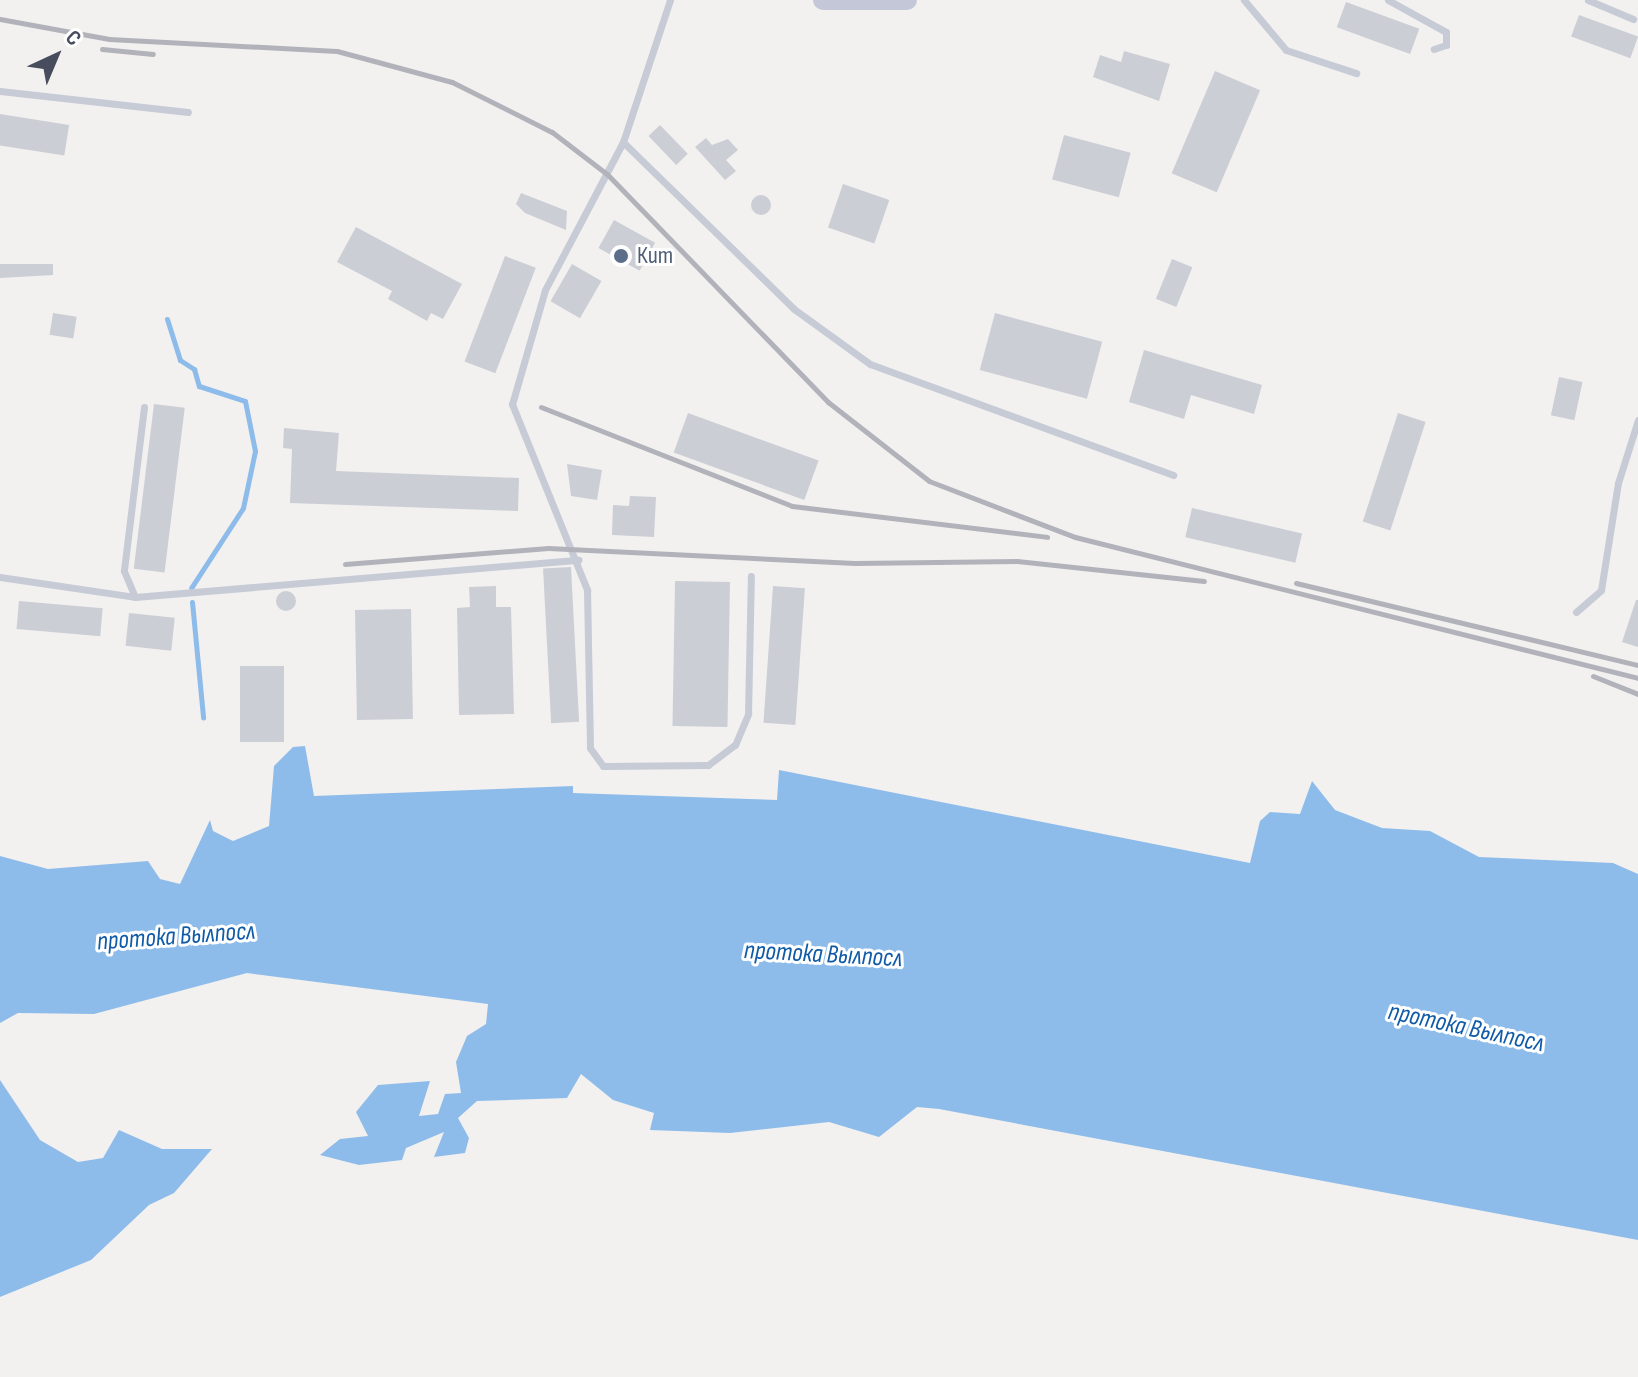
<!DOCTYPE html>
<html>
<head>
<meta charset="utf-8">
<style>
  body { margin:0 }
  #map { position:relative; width:1638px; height:1377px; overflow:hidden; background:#f2f1f0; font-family:"Sofia Sans Condensed",sans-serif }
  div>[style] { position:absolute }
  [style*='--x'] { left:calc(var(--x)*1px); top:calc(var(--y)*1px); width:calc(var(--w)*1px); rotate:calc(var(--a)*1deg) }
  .water>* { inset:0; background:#8ebcea }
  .stream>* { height:5px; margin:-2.5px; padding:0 2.5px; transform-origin:2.5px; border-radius:2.5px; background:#8ebcea }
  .building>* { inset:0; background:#ccced5; transform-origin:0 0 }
  .round { border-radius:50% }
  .lane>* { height:7px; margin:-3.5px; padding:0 3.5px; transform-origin:3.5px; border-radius:3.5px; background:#c7cbd6 }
  .secondary>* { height:20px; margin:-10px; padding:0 10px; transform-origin:10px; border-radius:10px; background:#c3c7d8 }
  .rail>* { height:5px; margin:-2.5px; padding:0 2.5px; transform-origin:2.5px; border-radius:2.5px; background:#b2b3ba }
  .dots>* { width:22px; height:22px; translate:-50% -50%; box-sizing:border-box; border:4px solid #fff; border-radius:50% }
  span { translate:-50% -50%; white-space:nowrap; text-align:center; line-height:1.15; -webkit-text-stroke:6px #fff; paint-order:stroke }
  .service-label { font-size:24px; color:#4e5e75 }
  .left { translate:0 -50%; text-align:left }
  .water-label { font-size:26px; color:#105ba8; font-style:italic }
  .north { position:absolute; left:16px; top:16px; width:80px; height:80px; -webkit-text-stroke:6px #fff; paint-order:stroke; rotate:44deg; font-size:22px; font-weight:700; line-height:32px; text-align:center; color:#484d5d }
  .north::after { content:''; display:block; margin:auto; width:28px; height:36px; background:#484d5d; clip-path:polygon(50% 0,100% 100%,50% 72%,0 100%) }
</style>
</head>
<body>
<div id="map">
  <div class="water">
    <div style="clip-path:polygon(305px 746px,314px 796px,573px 786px,573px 793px,777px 800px,779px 770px,1250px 863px,1260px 821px,1270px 812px,1300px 814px,1312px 781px,1335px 810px,1382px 828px,1430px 831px,1479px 857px,1613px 863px,1638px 874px,1638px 1240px,939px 1109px,917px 1107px,879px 1137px,829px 1122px,730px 1133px,650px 1130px,654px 1113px,613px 1100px,581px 1074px,567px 1098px,477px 1101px,458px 1118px,469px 1138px,465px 1153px,434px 1157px,444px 1132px,406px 1148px,402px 1160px,359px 1165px,320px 1155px,340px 1139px,368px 1136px,356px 1112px,378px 1085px,430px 1081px,419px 1116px,438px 1114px,445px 1094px,461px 1093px,456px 1062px,467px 1036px,486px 1024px,488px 1004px,247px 973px,94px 1014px,18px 1013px,0 1023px,0 856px,48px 869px,148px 861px,160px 879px,180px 884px,210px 820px,213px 831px,233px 841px,269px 826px,274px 766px,293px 747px)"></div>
    <div style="clip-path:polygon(0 1080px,40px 1140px,78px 1162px,103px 1158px,119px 1130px,162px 1149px,212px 1149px,174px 1193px,149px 1205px,91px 1260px,0 1297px)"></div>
  </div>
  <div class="stream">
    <div style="--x:167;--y:319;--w:43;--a:72.4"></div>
    <div style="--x:180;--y:360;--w:17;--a:33"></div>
    <div style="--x:194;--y:369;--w:18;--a:74"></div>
    <div style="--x:199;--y:386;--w:48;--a:18.1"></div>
    <div style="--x:245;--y:401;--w:51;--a:78.7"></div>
    <div style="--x:255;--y:451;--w:58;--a:101.9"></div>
    <div style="--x:243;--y:508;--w:95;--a:123"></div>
    <div style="--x:192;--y:602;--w:116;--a:84.5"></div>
  </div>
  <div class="building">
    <div style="left:1346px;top:2px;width:78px;height:27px;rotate:20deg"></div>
    <div style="left:1579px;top:15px;width:63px;height:23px;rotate:20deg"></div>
    <div style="clip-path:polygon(1124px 51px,1170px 64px,1159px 101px,1093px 77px,1100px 55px,1121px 62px)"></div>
    <div style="left:1215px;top:71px;width:49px;height:111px;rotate:23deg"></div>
    <div style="left:0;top:114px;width:70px;height:31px;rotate:9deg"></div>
    <div style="left:660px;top:125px;width:40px;height:16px;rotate:46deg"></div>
    <div style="left:1064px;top:135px;width:69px;height:46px;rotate:15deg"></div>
    <div style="clip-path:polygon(706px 138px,712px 145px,728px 139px,738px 150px,726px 160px,736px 171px,725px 180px,695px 147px)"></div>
    <div style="left:843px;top:184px;width:49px;height:46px;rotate:19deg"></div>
    <div style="clip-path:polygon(521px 193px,567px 211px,566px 230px,525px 213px,516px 204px)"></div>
    <div class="round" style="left:751px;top:195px;width:20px;height:20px"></div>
    <div style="left:614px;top:220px;width:47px;height:32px;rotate:29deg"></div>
    <div style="clip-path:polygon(356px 227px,462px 284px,443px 319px,431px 313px,427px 321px,388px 299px,392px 291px,337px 262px)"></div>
    <div style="left:505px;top:256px;width:33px;height:113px;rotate:21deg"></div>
    <div style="left:1172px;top:259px;width:22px;height:43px;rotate:22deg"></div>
    <div style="clip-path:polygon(0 264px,53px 264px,53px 275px,0 278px)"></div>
    <div style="left:572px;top:264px;width:34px;height:43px;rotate:30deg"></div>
    <div style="left:53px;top:313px;width:24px;height:22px;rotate:9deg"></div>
    <div style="left:995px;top:313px;width:111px;height:59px;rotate:15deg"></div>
    <div style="clip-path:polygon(1144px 350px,1262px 385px,1254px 414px,1191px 395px,1184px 419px,1129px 402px)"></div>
    <div style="left:1559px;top:377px;width:24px;height:39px;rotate:12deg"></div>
    <div style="left:154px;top:404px;width:31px;height:166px;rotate:7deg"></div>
    <div style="left:688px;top:413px;width:139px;height:42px;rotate:20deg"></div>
    <div style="left:1398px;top:413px;width:29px;height:114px;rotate:18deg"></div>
    <div style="clip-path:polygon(284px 428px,339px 433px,336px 471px,519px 478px,518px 511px,290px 503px,292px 449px,283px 448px)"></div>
    <div style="clip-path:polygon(567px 464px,602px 470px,597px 500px,571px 496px)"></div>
    <div style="clip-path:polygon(630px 496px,656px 497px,654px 537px,612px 535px,613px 505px,629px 506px)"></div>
    <div style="left:1192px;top:508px;width:113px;height:30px;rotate:13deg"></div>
    <div style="left:571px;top:567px;width:155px;height:28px;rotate:87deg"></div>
    <div style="left:675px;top:581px;width:55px;height:145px;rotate:1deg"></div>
    <div style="clip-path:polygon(496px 586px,496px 607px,511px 607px,514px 714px,459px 715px,457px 608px,470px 607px,469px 587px)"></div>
    <div style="left:773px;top:586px;width:32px;height:137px;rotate:4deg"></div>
    <div class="round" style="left:276px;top:591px;width:20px;height:20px"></div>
    <div style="clip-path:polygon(1636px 600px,1638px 600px,1638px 647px,1622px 642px)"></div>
    <div style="left:19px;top:601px;width:84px;height:28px;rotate:5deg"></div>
    <div style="left:411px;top:609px;width:110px;height:56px;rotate:89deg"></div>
    <div style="left:129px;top:613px;width:46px;height:33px;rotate:6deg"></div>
    <div style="left:240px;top:666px;width:44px;height:76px"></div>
  </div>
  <div class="lane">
    <div style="--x:670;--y:0;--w:150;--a:108.3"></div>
    <div style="--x:623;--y:142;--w:239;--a:44.3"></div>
    <div style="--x:794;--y:309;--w:94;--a:35.9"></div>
    <div style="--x:870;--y:364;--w:323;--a:20.1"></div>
    <div style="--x:1244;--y:0;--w:65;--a:50"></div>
    <div style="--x:1286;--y:50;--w:74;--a:18.2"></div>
    <div style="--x:1388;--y:0;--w:66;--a:28.9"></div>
    <div style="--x:1446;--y:32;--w:13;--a:90"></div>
    <div style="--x:1446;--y:45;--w:13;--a:162"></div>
    <div style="--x:1588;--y:0;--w:49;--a:22.9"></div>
    <div style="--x:0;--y:91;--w:189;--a:6.4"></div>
    <div style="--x:623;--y:142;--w:167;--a:117.8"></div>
    <div style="--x:545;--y:290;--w:119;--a:106.1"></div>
    <div style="--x:512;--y:404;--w:201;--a:68"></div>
    <div style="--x:587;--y:590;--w:158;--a:88.9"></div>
    <div style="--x:590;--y:748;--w:22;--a:54"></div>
    <div style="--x:603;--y:766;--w:105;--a:-0.5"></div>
    <div style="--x:708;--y:765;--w:34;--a:-37"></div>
    <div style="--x:735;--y:745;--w:34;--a:-67"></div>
    <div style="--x:748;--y:714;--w:138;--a:-88.8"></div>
    <div style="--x:144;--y:407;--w:165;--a:97"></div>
    <div style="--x:124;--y:571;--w:28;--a:67"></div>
    <div style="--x:135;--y:597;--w:445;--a:-4.8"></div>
    <div style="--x:0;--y:577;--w:136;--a:8.4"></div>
    <div style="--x:1576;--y:612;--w:33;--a:-41"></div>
    <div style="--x:1601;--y:590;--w:108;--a:-81"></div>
    <div style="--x:1618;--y:483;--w:66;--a:-72.4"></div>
  </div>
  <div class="secondary">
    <div style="--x:823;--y:0;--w:84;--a:0"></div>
  </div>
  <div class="rail">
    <div style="--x:0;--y:19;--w:111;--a:10.4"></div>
    <div style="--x:109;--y:39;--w:228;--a:3"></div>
    <div style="--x:337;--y:51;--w:119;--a:15.1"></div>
    <div style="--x:452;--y:82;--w:112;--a:26.6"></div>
    <div style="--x:552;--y:132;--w:69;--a:37.4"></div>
    <div style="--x:607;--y:174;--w:318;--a:45.9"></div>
    <div style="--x:828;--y:402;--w:128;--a:38"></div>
    <div style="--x:929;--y:481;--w:156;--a:21"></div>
    <div style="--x:1075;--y:537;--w:580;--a:14.06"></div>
    <div style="--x:102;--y:49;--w:51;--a:5.6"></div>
    <div style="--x:541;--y:407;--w:270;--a:21.5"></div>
    <div style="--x:792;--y:506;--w:257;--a:6.9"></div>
    <div style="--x:345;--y:564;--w:204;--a:-4.5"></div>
    <div style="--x:548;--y:548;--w:307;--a:2.8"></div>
    <div style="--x:855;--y:563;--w:162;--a:-0.7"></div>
    <div style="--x:1017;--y:561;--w:188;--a:6.1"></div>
    <div style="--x:1296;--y:583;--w:352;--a:13.5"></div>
    <div style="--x:1593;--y:676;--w:48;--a:21.8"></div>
  </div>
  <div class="dots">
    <div style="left:621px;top:256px;background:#5c6f8a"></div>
  </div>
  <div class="service-label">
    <span class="left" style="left:637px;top:256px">Кит</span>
  </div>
  <div class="water-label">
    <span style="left:176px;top:937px;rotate:-4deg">протока Вылпосл</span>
    <span style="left:823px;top:955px;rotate:3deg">протока Вылпосл</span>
    <span style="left:1466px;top:1028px;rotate:12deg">протока Вылпосл</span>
  </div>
  <div class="north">С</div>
</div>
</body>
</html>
